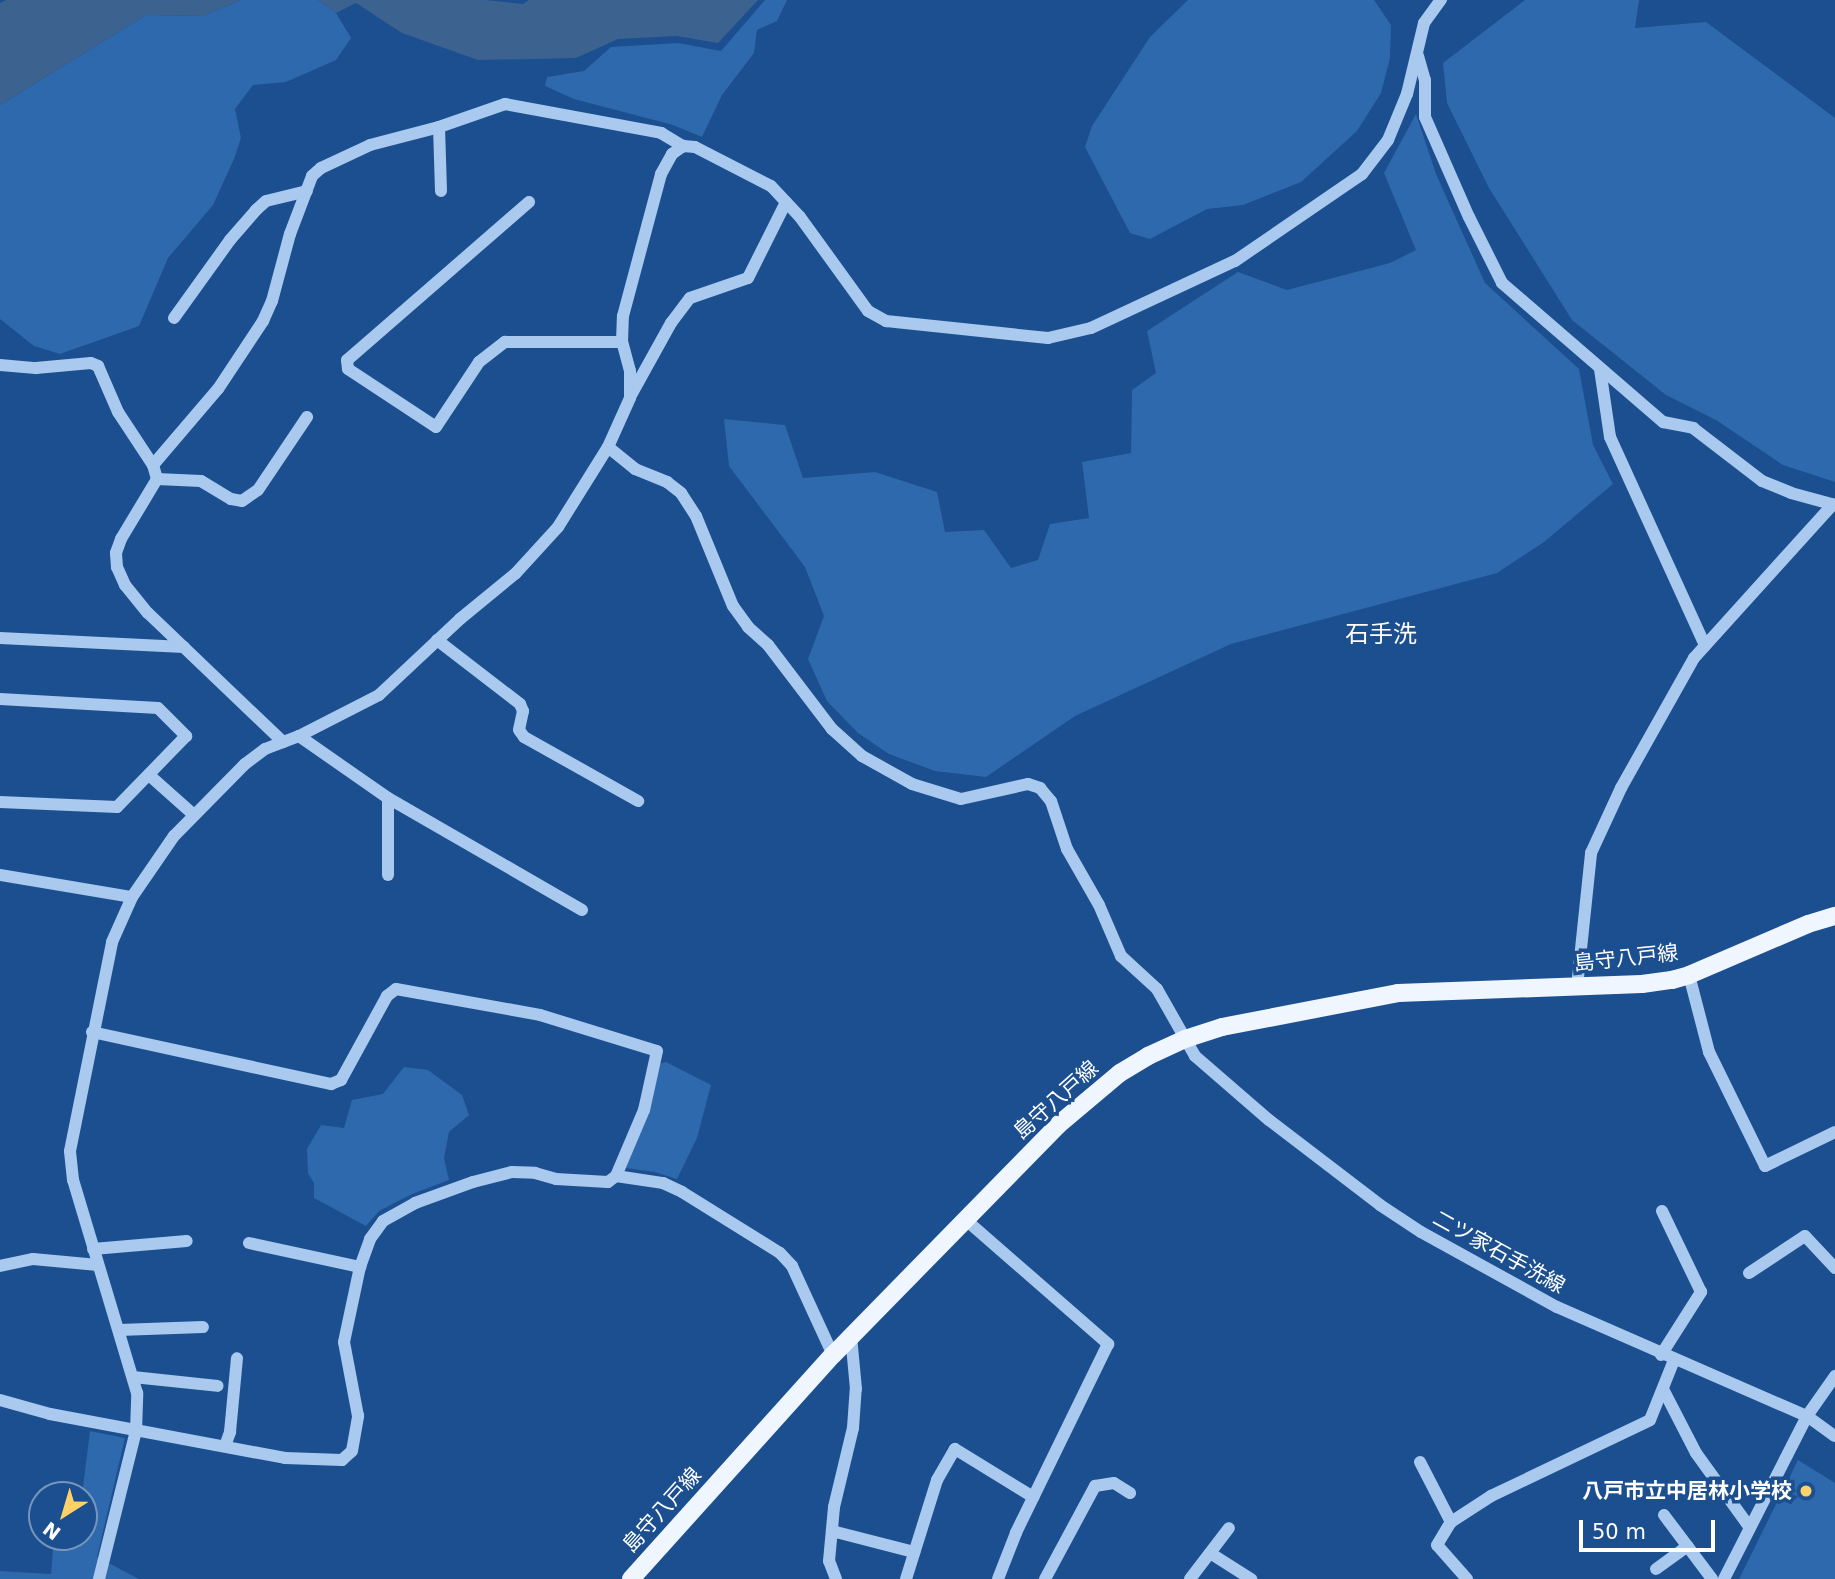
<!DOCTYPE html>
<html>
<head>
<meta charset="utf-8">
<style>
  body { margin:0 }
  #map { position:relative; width:1835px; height:1579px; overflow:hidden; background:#1b4f8f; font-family:"DejaVu Sans","Noto Sans JP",sans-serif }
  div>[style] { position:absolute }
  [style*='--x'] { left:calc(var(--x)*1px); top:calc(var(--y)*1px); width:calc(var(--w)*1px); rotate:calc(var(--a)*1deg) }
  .green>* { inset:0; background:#2e69ad }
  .water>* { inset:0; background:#3c6290 }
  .minor>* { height:12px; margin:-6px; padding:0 6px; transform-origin:6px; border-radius:6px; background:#a9c9ee }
  .major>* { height:18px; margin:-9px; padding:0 9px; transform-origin:9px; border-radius:9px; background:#f0f6ff }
  .dots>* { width:19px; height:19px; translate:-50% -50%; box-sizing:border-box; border:4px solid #1b4f8f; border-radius:50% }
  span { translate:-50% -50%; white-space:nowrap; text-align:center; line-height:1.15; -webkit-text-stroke:7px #1b4f8f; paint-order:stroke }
  .street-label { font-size:21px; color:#fff }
  .poi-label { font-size:21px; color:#fff; font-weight:700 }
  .right { translate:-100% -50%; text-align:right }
  .quarter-label { font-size:24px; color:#fff }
  .north { position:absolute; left:28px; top:1481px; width:70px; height:70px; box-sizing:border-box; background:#1b4f8f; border:2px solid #7695bc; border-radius:50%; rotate:217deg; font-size:19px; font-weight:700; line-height:28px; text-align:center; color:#fff }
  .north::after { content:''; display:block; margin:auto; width:24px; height:32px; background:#ffd166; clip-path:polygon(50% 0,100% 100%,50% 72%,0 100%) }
  .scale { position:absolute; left:1579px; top:1520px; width:136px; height:32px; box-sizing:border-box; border:4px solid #fff; border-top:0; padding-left:9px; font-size:21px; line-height:24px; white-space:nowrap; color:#fff; -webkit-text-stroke:5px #1b4f8f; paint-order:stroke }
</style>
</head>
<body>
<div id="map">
  <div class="green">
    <div style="clip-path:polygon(241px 0,318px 0,336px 13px,351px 38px,336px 60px,286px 82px,253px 85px,235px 109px,241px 138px,234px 159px,213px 205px,168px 258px,139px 326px,60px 354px,34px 346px,0 319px,0 105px,146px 15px,203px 16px)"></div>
    <div style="clip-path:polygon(765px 0,787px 0,777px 21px,757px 30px,754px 53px,722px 95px,702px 137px,673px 125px,574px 99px,545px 86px,547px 77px,584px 71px,611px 47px,678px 43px,721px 51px)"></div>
    <div style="clip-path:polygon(1188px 0,1374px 0,1391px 25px,1390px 58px,1381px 93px,1357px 131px,1301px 182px,1243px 205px,1207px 209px,1150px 239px,1130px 233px,1085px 147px,1092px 126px,1150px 37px)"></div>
    <div style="clip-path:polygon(1525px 0,1639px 0,1635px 28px,1706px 22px,1835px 118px,1835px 482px,1783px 465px,1716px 420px,1666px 395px,1572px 320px,1489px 188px,1447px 103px,1443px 63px)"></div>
    <div style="clip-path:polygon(1416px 114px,1436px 174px,1485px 283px,1579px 369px,1593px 445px,1613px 484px,1544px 542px,1497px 573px,1231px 644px,1075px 716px,986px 777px,935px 771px,889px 754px,858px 733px,827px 701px,808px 659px,824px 616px,805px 567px,729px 466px,724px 419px,785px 425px,803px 478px,875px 472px,937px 492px,945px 532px,984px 530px,1011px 568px,1038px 560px,1050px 524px,1089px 518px,1082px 462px,1131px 453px,1132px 390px,1156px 373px,1147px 331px,1238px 272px,1287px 290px,1390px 263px,1416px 250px,1384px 173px)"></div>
    <div style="clip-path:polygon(666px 1062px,711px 1085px,697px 1138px,677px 1179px,655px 1172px,626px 1168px,659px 1064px)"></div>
    <div style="clip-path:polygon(404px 1067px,428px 1070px,462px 1095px,469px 1115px,449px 1132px,444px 1158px,449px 1180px,412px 1194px,379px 1211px,366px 1226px,314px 1198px,314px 1183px,308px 1173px,307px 1149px,321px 1125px,344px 1128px,352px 1100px,383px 1094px)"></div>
    <div style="clip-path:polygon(90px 1431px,125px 1438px,97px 1557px,139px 1579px,0 1579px,0 1571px,51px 1574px,54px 1537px,84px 1537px,82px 1495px)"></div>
    <div style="clip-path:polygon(1798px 1460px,1835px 1483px,1835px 1579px,1739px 1579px)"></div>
  </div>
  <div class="water">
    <div style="clip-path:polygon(6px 0,241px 0,203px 16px,146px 15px,0 105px,0 3px)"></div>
    <div style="clip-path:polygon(318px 0,486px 0,523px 4px,529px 0,758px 0,718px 43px,677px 36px,618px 39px,576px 58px,478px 60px,402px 33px,356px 3px,336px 13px)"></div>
  </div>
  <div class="minor">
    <div style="--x:1418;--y:56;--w:25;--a:74"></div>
    <div style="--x:1425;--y:80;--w:37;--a:90"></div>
    <div style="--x:1425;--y:117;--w:109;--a:66.3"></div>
    <div style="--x:1469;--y:217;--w:74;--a:63.4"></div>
    <div style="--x:1502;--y:283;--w:213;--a:40.8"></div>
    <div style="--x:1663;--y:422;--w:31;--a:11"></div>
    <div style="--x:1693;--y:428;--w:87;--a:37.5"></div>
    <div style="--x:1762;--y:481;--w:31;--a:22"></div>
    <div style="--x:1791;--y:493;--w:46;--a:15.3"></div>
    <div style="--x:439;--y:127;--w:64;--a:88.2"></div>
    <div style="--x:529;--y:202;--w:241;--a:139"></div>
    <div style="--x:347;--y:360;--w:9;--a:84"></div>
    <div style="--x:348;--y:369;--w:105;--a:33.4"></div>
    <div style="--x:436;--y:427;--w:78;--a:-56.5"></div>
    <div style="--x:479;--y:362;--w:33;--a:-38"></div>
    <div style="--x:505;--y:342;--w:117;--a:0"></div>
    <div style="--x:174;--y:318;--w:96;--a:-54.3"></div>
    <div style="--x:230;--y:240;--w:40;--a:-49"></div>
    <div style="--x:256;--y:210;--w:13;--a:-42"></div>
    <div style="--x:266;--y:201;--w:42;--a:-13.7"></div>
    <div style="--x:0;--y:365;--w:36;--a:5"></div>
    <div style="--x:36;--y:368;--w:55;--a:-5.2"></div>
    <div style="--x:91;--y:363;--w:8;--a:23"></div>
    <div style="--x:98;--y:366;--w:50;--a:66.5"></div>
    <div style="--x:118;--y:412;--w:64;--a:56.6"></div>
    <div style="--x:153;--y:465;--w:15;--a:74"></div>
    <div style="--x:157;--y:479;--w:70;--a:121"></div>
    <div style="--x:121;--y:539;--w:15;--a:110"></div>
    <div style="--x:116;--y:553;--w:14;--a:86"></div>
    <div style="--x:117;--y:567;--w:20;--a:66"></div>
    <div style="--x:125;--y:585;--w:36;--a:51"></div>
    <div style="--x:148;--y:613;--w:187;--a:43.7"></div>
    <div style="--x:1600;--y:369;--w:69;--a:81.6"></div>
    <div style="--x:1610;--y:437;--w:229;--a:65.5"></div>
    <div style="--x:630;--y:397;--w:85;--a:-61"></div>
    <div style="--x:671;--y:323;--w:31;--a:-53"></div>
    <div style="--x:690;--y:298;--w:61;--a:-19"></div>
    <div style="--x:748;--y:278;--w:85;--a:-63.4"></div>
    <div style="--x:608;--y:447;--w:35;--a:39"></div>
    <div style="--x:635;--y:469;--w:35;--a:22"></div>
    <div style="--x:667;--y:482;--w:18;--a:38"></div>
    <div style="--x:681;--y:493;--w:27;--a:57"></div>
    <div style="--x:696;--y:516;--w:97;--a:67.7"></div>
    <div style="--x:733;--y:606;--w:26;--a:54"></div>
    <div style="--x:748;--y:627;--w:27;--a:42"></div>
    <div style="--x:768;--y:645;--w:106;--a:52.7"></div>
    <div style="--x:832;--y:729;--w:40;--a:42"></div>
    <div style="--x:862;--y:756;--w:57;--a:29.2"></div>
    <div style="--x:912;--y:784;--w:51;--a:17"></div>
    <div style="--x:961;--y:799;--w:69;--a:-12.6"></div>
    <div style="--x:1028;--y:784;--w:13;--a:18"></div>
    <div style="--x:1040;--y:788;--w:17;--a:50"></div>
    <div style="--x:1051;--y:801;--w:51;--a:71.6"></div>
    <div style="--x:1067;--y:849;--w:64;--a:60.3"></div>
    <div style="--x:1099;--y:905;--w:56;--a:66.7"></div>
    <div style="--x:1121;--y:956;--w:49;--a:42.5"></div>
    <div style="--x:1157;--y:989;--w:77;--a:60.4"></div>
    <div style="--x:1195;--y:1056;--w:98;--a:40.9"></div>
    <div style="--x:1269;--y:1120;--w:140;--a:37.4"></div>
    <div style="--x:1380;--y:1205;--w:49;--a:33.4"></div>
    <div style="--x:1421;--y:1232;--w:155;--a:28.9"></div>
    <div style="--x:1557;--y:1307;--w:273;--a:23.6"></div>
    <div style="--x:1807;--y:1416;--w:34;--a:36"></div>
    <div style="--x:153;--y:465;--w:100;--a:-49.5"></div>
    <div style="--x:218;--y:389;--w:82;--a:-56.5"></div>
    <div style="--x:263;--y:321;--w:22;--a:-66"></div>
    <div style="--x:272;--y:301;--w:69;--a:-75"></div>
    <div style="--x:290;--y:234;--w:62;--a:-69.2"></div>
    <div style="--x:312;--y:176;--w:12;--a:-42"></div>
    <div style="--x:321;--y:168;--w:54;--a:-25.1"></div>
    <div style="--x:370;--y:145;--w:71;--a:-14.6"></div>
    <div style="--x:439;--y:127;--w:70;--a:-19.2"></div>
    <div style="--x:505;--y:104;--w:159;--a:10.5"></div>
    <div style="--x:661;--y:133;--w:26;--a:31"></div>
    <div style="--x:157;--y:479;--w:44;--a:2.6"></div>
    <div style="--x:201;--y:481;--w:35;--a:31"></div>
    <div style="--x:231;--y:499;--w:11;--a:10"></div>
    <div style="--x:242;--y:501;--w:19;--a:-35"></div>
    <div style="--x:258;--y:490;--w:88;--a:-56.1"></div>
    <div style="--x:0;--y:638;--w:184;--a:2.8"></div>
    <div style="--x:437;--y:640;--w:105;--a:37.6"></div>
    <div style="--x:520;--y:704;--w:8;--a:67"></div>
    <div style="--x:523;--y:711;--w:19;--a:102"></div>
    <div style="--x:519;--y:730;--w:9;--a:54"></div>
    <div style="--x:524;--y:737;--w:131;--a:29.3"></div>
    <div style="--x:0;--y:699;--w:158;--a:3.3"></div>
    <div style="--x:158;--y:708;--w:40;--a:45"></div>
    <div style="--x:186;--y:736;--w:99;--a:134.2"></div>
    <div style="--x:117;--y:807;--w:117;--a:-177.6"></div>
    <div style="--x:299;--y:736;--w:108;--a:34.9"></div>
    <div style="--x:388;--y:798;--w:224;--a:30"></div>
    <div style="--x:149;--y:775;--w:59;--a:41.6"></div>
    <div style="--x:0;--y:875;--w:134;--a:9.5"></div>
    <div style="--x:388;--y:875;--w:77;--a:-90"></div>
    <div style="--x:1689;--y:975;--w:80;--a:75.4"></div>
    <div style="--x:1709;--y:1052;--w:127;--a:63.8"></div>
    <div style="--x:1765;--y:1166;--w:78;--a:-25.9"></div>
    <div style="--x:1577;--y:987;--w:135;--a:-84"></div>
    <div style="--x:1591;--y:853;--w:72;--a:-65.2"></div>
    <div style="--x:1621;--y:788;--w:149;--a:-60.7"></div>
    <div style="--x:1694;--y:658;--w:207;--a:-47.9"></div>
    <div style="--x:92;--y:1032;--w:245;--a:12.3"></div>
    <div style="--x:331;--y:1084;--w:11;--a:-22"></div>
    <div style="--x:341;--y:1080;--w:96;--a:-61.3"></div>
    <div style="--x:387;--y:996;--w:11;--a:-38"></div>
    <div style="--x:396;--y:989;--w:146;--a:10.2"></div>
    <div style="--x:540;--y:1015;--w:122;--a:17.1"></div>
    <div style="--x:657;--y:1051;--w:60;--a:102.4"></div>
    <div style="--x:644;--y:1110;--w:72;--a:113"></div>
    <div style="--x:966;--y:1220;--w:189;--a:41.1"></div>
    <div style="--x:1108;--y:1344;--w:210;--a:116"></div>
    <div style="--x:1016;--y:1533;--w:49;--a:111.4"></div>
    <div style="--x:249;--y:1243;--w:114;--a:12.2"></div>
    <div style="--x:93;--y:1249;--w:94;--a:-4.9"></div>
    <div style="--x:0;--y:1266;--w:34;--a:-12"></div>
    <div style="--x:33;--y:1259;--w:65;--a:5.3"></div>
    <div style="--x:1749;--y:1273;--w:67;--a:-33.5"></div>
    <div style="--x:1805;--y:1236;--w:44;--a:46.8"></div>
    <div style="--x:119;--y:1330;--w:84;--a:-2"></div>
    <div style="--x:1661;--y:1355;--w:75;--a:-57.6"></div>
    <div style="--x:1701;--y:1292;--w:90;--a:-115.7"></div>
    <div style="--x:133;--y:1377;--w:85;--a:6"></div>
    <div style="--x:1663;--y:1389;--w:72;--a:62.7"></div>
    <div style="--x:1696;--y:1453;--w:92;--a:54.2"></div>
    <div style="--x:0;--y:1400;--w:52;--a:15.6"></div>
    <div style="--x:50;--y:1414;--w:239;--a:10.6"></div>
    <div style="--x:285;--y:1458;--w:57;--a:2"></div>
    <div style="--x:342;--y:1460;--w:13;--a:-42"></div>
    <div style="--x:352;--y:1451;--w:36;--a:-80"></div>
    <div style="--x:358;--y:1416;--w:75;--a:-100.7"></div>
    <div style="--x:344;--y:1342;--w:77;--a:-78"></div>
    <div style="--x:360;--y:1267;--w:30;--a:-70"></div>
    <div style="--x:370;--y:1239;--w:22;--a:-54"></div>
    <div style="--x:383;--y:1221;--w:37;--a:-29"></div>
    <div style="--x:415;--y:1203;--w:62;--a:-19.9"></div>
    <div style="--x:473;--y:1182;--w:40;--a:-14.4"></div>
    <div style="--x:512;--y:1172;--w:23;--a:2"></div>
    <div style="--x:535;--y:1173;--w:22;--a:16"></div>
    <div style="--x:556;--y:1179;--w:52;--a:3.3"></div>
    <div style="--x:608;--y:1182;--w:10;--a:-37"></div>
    <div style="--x:616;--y:1176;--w:48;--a:8.5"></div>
    <div style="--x:663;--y:1183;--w:21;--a:25"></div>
    <div style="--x:682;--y:1192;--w:115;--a:31.9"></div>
    <div style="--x:780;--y:1253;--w:18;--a:47"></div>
    <div style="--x:792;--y:1266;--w:98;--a:65.3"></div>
    <div style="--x:225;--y:1446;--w:15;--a:-70"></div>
    <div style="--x:230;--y:1432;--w:74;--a:-84.6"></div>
    <div style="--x:1420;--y:1462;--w:68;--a:62.7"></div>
    <div style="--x:1664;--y:1515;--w:80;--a:53.1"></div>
    <div style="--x:832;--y:1531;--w:85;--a:14.4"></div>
    <div style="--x:1210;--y:1553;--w:49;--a:32.4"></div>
    <div style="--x:1656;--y:1569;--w:39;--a:-36"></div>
    <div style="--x:99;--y:1579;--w:153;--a:-76"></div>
    <div style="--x:136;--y:1431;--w:38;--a:-88"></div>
    <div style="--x:137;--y:1393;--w:222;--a:-106.7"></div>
    <div style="--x:73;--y:1180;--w:29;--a:-96"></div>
    <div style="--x:70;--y:1151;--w:213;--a:-78.6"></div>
    <div style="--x:112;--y:942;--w:49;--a:-66"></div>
    <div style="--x:132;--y:897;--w:74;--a:-55.5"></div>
    <div style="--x:174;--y:836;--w:101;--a:-45.4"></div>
    <div style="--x:245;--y:764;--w:25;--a:-37"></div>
    <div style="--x:265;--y:749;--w:36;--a:-21"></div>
    <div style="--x:299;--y:736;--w:90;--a:-27.1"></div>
    <div style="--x:379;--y:695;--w:111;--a:-43.2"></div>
    <div style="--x:460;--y:619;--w:72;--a:-39.4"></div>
    <div style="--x:516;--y:573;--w:62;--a:-47.6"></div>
    <div style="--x:558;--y:527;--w:94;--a:-58"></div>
    <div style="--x:608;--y:447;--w:54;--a:-65.8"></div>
    <div style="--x:630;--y:398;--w:27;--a:-90"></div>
    <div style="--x:630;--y:371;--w:30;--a:-105"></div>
    <div style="--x:622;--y:342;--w:26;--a:-88"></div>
    <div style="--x:623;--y:316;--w:147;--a:-75"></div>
    <div style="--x:661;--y:174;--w:23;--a:-61"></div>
    <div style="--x:672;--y:154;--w:14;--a:-36"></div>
    <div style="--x:683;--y:146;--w:12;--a:5"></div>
    <div style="--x:695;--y:147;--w:85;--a:27.2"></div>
    <div style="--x:771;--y:186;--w:42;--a:46.9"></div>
    <div style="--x:800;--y:217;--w:116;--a:54.1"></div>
    <div style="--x:868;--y:311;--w:21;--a:29"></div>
    <div style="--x:886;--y:321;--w:163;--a:6"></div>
    <div style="--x:1048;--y:338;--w:44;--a:-13.1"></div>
    <div style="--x:1091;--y:328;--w:159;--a:-25"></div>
    <div style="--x:1235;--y:261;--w:154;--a:-34.4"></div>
    <div style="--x:1362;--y:174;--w:43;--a:-52.6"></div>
    <div style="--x:1388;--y:140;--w:50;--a:-67.6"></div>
    <div style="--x:1407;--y:94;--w:73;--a:-76.5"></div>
    <div style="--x:1424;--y:23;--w:29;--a:-54"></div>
    <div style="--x:836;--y:1579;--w:19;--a:-111"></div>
    <div style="--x:829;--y:1561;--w:54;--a:-84.7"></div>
    <div style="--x:834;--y:1507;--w:81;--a:-76.5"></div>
    <div style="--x:853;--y:1428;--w:39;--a:-86"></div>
    <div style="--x:856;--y:1389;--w:53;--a:-95.4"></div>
    <div style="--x:906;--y:1579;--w:104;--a:-72.6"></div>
    <div style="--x:937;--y:1480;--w:36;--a:-60"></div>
    <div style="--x:955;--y:1449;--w:92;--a:31.6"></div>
    <div style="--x:1045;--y:1579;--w:106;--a:-61.7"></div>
    <div style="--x:1095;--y:1486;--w:19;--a:-9"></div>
    <div style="--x:1114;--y:1483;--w:19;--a:32"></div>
    <div style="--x:1190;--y:1579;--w:64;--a:-52.6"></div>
    <div style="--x:1467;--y:1579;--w:45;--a:-131.4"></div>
    <div style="--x:1437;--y:1545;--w:27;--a:-59"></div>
    <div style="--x:1451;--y:1522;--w:48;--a:-33"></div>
    <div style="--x:1491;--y:1496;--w:176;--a:-25.5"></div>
    <div style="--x:1650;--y:1420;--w:65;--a:-68.2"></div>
    <div style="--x:1724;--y:1579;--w:183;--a:-63"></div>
    <div style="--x:1807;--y:1416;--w:49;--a:-55"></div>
  </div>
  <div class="major">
    <div style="--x:631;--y:1579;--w:302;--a:-48"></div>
    <div style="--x:833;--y:1355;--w:322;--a:-45.6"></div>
    <div style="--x:1058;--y:1125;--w:81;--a:-40"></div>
    <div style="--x:1120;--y:1073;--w:33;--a:-31"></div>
    <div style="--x:1148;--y:1056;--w:41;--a:-24.7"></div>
    <div style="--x:1185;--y:1039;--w:39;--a:-18"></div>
    <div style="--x:1222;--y:1027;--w:179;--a:-10.9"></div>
    <div style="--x:1398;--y:993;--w:244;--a:-2.1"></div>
    <div style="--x:1642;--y:984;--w:30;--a:-8"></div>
    <div style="--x:1672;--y:980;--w:18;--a:-16"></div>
    <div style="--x:1689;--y:975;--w:129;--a:-23.2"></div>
    <div style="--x:1808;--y:924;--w:28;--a:-17"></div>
  </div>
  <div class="dots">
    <div style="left:1806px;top:1491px;background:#ffd166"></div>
  </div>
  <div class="street-label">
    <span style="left:1626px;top:958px;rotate:-6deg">島守八戸線</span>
    <span style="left:1056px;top:1100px;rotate:-42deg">島守八戸線</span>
    <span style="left:1499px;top:1252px;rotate:29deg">二ツ家石手洗線</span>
    <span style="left:662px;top:1510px;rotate:-48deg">島守八戸線</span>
  </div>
  <div class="poi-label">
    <span class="right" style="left:1792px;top:1491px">八戸市立中居林小学校</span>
  </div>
  <div class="quarter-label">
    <span style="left:1381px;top:635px">石手洗</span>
  </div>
  <div class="north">N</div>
  <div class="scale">50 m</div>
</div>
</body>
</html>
